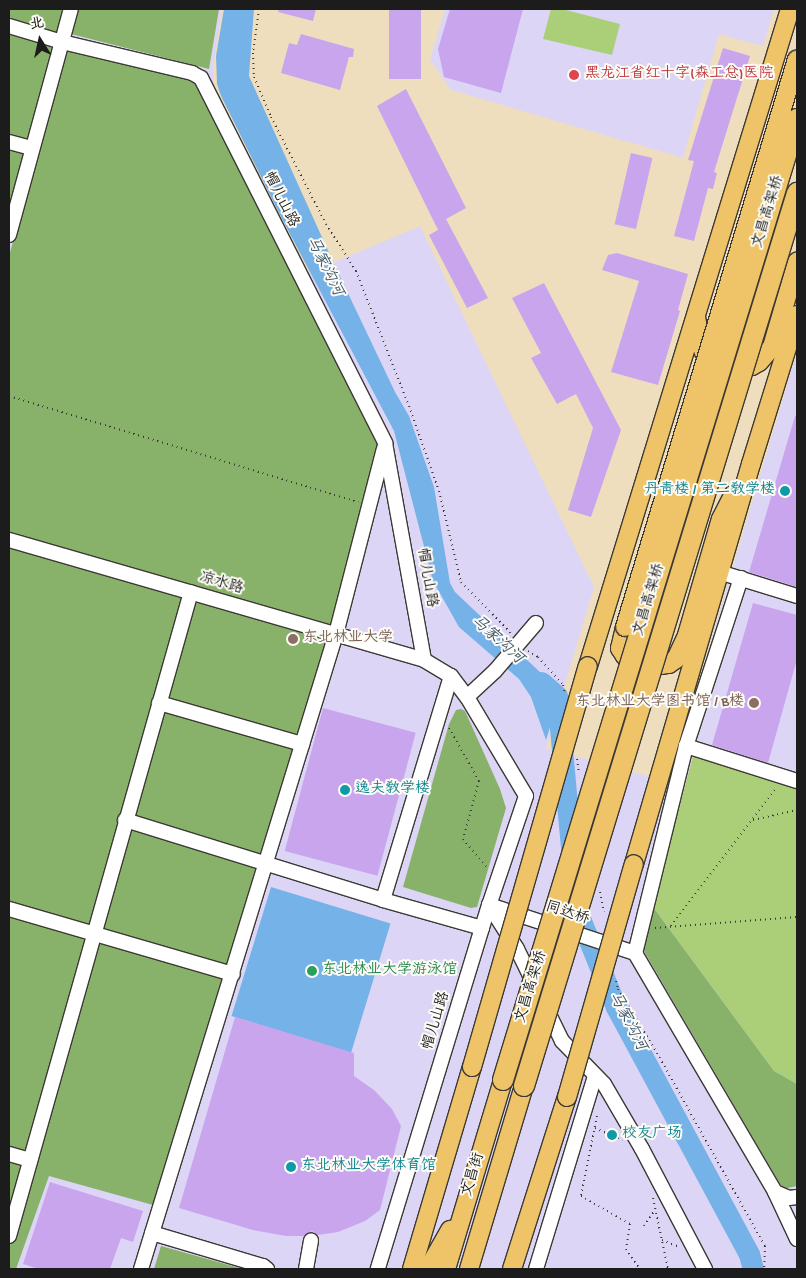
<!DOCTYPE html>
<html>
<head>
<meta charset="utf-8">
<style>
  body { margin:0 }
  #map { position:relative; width:806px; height:1278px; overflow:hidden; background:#efdebd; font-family:"Gochi Hand","LXGW WenKai TC",sans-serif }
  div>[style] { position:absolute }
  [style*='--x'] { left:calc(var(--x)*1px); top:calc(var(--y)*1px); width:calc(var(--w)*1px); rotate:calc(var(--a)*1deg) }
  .built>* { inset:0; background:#dcd5f6 }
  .green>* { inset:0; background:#abcf79 }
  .forest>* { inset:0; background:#88b269 }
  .water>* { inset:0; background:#75b2e8; transform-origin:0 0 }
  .river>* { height:21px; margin:-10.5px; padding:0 10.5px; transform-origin:10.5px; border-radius:10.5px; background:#75b2e8 }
  .building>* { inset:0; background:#c9a5ee; transform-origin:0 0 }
  .path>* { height:2px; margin-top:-1px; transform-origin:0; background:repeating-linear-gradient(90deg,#3c3934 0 1px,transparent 0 5px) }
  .roads { filter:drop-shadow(1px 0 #3c3934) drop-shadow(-1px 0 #3c3934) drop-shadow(0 1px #3c3934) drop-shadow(0 -1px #3c3934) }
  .minor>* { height:14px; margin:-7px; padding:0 7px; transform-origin:7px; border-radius:7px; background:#fff }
  .major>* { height:18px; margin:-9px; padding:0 9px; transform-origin:9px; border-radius:9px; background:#efc469 }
  .bridges { filter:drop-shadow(1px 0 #3c3934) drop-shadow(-1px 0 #3c3934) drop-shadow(0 1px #3c3934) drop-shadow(0 -1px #3c3934) }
  .major-bridge>* { height:18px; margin:-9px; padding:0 9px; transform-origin:9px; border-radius:9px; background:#efc469 }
  .highway-bridge>* { height:20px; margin:-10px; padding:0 10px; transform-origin:10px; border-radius:10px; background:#efc469 }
  .dots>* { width:14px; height:14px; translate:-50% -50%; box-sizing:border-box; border:2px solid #fdfcf7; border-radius:50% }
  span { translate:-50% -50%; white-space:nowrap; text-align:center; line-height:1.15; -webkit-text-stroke:4px #fdfcf7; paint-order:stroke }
  .health-label { font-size:15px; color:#be3a42 }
  .left { translate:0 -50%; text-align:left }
  .street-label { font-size:15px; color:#1c1c1c }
  .culture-label { font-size:15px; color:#0d838f }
  .right { translate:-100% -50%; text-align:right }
  .education-label { font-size:15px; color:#785e54 }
  .leisure-label { font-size:15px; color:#27864d }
  .water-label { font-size:16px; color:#40586e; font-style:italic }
  .frame { position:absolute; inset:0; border:10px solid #1c1c1c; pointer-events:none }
  .north { position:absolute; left:15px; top:15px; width:50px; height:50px; -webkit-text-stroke:4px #fdfcf7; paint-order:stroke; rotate:350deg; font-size:14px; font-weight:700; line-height:20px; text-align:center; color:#1c1c1c }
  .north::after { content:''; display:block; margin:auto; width:18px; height:22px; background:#1c1c1c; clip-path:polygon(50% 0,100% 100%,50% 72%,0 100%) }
</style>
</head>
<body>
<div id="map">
  <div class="built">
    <div style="clip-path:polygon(9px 9px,222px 9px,213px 67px,214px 89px,307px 274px,420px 226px,594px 587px,546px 748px,669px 782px,797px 352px,797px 1269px,9px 1269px)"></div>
    <div style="clip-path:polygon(445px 9px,774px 9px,763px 46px,719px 34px,683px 158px,451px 90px,430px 60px)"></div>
  </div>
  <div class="green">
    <div style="clip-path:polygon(551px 9px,562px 9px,620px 24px,612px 55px,543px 39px)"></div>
    <div style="clip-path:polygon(693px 756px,797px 787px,797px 1084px,774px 1071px,653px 907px)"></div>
  </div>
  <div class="forest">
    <div style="clip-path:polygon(9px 9px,65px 9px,58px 35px,9px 18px)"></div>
    <div style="clip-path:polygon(79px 9px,219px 9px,209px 69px,71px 34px)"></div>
    <div style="clip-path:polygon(9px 33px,55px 47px,9px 214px)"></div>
    <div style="clip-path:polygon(66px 50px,194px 80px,381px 443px,333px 629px,9px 535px,9px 256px)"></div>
    <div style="clip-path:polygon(9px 545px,329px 637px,231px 971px,9px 905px)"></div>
    <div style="clip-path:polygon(461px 709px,465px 711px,500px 789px,506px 808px,477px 907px,471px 908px,403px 887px,449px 724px,456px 710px)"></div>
    <div style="clip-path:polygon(653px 907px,774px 1071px,797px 1084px,797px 1186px,783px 1189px,641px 946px)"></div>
    <div style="clip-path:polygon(9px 913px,226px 976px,153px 1205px,49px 1176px,16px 1269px,9px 1269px)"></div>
    <div style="clip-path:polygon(161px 1246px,243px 1269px,154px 1269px)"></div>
  </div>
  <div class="water">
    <div style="clip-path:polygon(224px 9px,254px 9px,249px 76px,335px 266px,395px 392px,409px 416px,434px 487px,450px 583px,455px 592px,561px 692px,546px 740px,531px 697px,519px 679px,459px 627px,433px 581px,394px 431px,281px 217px,221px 96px,217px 84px,216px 56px)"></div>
    <div style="left:271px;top:887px;width:125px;height:135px;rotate:17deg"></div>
  </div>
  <div class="river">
    <div style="--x:541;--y:682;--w:21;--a:41"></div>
    <div style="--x:557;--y:696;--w:216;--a:84.7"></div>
    <div style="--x:577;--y:911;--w:104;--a:67.9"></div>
    <div style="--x:616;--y:1007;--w:281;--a:61.7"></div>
    <div style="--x:749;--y:1254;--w:16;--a:75"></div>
  </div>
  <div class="building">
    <div style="clip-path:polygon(279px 9px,316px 9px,313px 21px,278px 12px)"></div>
    <div style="left:389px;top:9px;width:32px;height:70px"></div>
    <div style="clip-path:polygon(450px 9px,523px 9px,501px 93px,444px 77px,438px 49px)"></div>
    <div style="clip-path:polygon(301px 34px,354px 49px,353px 57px,349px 57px,340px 90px,281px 73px,289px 43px,297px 45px)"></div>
    <div style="clip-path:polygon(723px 48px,750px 56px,714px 172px,717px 173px,713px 189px,708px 188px,694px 241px,674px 236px,694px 161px,688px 160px)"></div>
    <div style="clip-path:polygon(406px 89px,466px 208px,446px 219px,488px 298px,467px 308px,429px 235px,438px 230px,377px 106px)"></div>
    <div style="left:631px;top:153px;width:22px;height:73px;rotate:13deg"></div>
    <div style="clip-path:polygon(617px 253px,688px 274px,678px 310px,680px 311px,658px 385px,611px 372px,639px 281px,602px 270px,608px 255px)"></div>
    <div style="clip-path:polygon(544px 283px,621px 430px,591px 517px,568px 510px,593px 428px,576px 394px,557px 404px,531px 358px,541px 353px,512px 298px)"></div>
    <div style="clip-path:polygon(795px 416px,797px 416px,797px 587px,749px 572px)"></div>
    <div style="clip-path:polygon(753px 603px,797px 615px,797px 659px,768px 763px,712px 745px)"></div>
    <div style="left:323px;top:708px;width:96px;height:148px;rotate:15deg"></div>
    <div style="clip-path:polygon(235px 1017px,354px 1053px,354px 1076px,374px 1090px,392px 1109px,401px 1126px,380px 1210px,365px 1221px,338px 1232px,318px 1235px,312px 1231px,303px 1236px,286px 1236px,253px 1230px,179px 1208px)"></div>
    <div style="clip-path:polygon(50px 1182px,143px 1211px,133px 1242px,121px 1238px,110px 1269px,39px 1269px,23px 1264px)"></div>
  </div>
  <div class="path">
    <div style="--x:259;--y:9;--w:44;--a:97.8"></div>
    <div style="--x:253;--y:53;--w:24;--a:88"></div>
    <div style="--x:254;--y:77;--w:43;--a:67"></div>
    <div style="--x:271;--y:117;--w:120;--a:62.8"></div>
    <div style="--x:326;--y:224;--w:56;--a:57.4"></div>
    <div style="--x:356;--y:271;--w:145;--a:68.6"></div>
    <div style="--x:409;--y:406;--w:90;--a:70.6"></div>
    <div style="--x:439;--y:491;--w:94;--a:76.4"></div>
    <div style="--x:461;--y:582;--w:71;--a:45.6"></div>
    <div style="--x:9;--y:396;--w:365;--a:16.9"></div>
    <div style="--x:528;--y:651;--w:12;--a:31"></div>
    <div style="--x:538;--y:657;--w:38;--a:48"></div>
    <div style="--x:563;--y:685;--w:8;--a:76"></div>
    <div style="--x:449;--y:728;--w:61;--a:60.5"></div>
    <div style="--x:479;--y:781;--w:60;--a:105.4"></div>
    <div style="--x:463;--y:839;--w:39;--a:50"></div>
    <div style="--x:577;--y:759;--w:15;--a:82"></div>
    <div style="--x:753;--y:820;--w:45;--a:-12.8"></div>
    <div style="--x:600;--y:892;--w:20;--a:79"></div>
    <div style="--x:671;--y:926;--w:175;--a:-52.7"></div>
    <div style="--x:655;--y:928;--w:142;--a:-4.4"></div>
    <div style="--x:616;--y:981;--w:8;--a:76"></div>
    <div style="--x:618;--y:989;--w:75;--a:58.6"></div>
    <div style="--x:657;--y:1053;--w:221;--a:60.8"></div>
    <div style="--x:765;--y:1246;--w:23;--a:92"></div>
    <div style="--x:597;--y:1116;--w:82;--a:101.3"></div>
    <div style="--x:581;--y:1196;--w:56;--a:29.7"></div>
    <div style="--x:630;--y:1224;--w:25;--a:99"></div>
    <div style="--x:626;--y:1249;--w:24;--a:55"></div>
    <div style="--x:595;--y:1128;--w:30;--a:24"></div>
    <div style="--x:653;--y:1198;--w:73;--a:78.1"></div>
    <div style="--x:644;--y:1226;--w:18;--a:-56"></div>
    <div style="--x:662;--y:1240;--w:18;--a:22"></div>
  </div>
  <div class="roads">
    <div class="minor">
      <div style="--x:9;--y:26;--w:55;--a:16.8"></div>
      <div style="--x:62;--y:42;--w:134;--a:13.4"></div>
      <div style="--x:192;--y:73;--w:10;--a:29"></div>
      <div style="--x:201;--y:78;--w:409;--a:63.2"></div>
      <div style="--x:385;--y:443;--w:220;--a:79.8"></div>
      <div style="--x:424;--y:660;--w:31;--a:31"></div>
      <div style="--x:451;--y:676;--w:26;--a:53"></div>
      <div style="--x:467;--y:697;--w:115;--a:59.2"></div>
      <div style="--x:526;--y:796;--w:115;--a:108.7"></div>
      <div style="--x:489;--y:905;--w:381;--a:107"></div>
      <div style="--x:9;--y:142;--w:24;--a:15"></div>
      <div style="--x:9;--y:235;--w:234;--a:-74.7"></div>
      <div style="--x:9;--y:540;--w:432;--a:16.1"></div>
      <div style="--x:719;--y:572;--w:82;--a:17.1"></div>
      <div style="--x:741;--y:578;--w:177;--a:108.1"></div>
      <div style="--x:686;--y:746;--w:213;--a:103.8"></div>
      <div style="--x:635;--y:953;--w:277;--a:59.6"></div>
      <div style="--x:775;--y:1192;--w:52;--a:64.9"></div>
      <div style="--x:451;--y:676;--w:234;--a:106.9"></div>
      <div style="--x:383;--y:900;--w:103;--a:15.8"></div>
      <div style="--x:467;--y:697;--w:38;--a:-43"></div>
      <div style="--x:495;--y:671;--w:63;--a:-49.5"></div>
      <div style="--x:159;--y:703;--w:149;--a:16"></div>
      <div style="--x:686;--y:746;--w:116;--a:17.5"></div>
      <div style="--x:125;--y:820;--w:270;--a:17.2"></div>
      <div style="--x:489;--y:905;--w:52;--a:57.5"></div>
      <div style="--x:517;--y:949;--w:102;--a:63.9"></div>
      <div style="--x:562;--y:1041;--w:60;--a:45.7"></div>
      <div style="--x:604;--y:1084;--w:75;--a:59.7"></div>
      <div style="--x:642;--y:1149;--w:136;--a:62.3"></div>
      <div style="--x:489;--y:905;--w:154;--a:18.2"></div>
      <div style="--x:9;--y:909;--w:233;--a:16.2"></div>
      <div style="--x:9;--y:1154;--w:22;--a:16"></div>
      <div style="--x:775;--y:1192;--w:15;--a:23"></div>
      <div style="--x:789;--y:1198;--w:8;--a:-7"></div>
      <div style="--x:152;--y:1233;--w:116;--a:16.6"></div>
      <div style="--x:263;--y:1266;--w:5;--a:37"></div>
      <div style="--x:9;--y:1236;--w:669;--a:-74.22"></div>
      <div style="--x:141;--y:1269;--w:664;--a:-72.93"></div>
      <div style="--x:336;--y:634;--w:191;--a:-75.5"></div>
      <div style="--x:306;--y:1269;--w:29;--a:-80"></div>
      <div style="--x:536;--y:1269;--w:202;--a:-73"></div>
    </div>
    <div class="major">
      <div style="--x:696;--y:317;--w:28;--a:80"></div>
      <div style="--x:701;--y:345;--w:8;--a:67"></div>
      <div style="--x:704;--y:352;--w:9;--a:41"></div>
      <div style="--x:711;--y:358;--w:10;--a:29"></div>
      <div style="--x:720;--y:363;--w:16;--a:11"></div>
      <div style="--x:736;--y:366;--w:16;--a:0"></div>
      <div style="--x:752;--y:366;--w:8;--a:-30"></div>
      <div style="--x:759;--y:362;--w:20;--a:-49"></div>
      <div style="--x:772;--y:347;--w:89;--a:-73.6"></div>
      <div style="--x:625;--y:627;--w:22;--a:103"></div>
      <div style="--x:620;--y:648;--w:9;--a:58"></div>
      <div style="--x:625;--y:656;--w:6;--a:39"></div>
      <div style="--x:630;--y:660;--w:25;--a:14"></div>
      <div style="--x:654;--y:666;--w:15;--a:-8"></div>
      <div style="--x:669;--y:664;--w:9;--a:-36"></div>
      <div style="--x:676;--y:659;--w:26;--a:-65"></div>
      <div style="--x:687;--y:635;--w:121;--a:-73.7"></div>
      <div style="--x:721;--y:519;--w:28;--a:-63"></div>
      <div style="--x:588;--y:666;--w:687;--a:-72.91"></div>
      <div style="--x:634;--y:864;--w:417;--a:-73.7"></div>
      <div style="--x:751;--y:464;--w:156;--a:-72.8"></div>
      <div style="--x:412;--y:1269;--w:211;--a:-73.5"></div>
      <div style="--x:428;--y:1269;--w:45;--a:-60.6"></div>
      <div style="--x:446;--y:1269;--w:197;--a:-73.2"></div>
      <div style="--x:469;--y:1269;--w:191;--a:-73.3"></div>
      <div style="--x:512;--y:1269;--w:181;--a:-72.3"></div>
    </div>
  </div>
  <div class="bridges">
    <div class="major-bridge">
      <div style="--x:625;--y:627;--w:593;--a:-73.15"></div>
      <div style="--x:472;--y:1067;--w:417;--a:-73.9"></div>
      <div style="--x:567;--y:1097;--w:242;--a:-74"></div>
    </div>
    <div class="highway-bridge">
      <div style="--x:503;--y:1080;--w:1005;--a:-72.99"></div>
      <div style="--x:524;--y:1086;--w:934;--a:-73"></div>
    </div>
  </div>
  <div class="dots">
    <div style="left:574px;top:75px;background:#e0444e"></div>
    <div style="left:785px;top:491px;background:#0f9aa8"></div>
    <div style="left:293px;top:639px;background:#8d6e63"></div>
    <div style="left:754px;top:703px;background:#8d6e63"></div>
    <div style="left:345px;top:790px;background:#0f9aa8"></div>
    <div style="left:312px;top:971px;background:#2e9e5b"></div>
    <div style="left:612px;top:1135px;background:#0f9aa8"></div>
    <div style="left:291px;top:1167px;background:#0f9aa8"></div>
  </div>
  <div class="health-label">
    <span class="left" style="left:585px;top:75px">黑龙江省红十字(森工总)医院</span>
  </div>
  <div class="street-label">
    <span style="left:280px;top:200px;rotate:63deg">帽儿山路</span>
    <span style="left:769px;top:212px;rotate:-73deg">文昌高架桥</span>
    <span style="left:426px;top:578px;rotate:80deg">帽儿山路</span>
    <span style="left:221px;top:584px;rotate:16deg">凉水路</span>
    <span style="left:650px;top:600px;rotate:-73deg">文昌高架桥</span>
    <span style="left:567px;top:914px;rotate:18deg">同达桥</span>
    <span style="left:532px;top:987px;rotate:-73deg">文昌高架桥</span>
    <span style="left:437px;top:1021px;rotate:-73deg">帽儿山路</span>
    <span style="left:474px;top:1175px;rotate:-73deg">文昌街</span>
  </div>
  <div class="culture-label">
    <span class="right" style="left:775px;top:491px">丹青楼 / 第二教学楼</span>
    <span class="left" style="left:355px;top:790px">逸夫教学楼</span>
    <span class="left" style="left:622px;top:1135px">校友广场</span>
    <span class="left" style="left:301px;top:1167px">东北林业大学体育馆</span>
  </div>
  <div class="education-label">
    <span class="left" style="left:303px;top:639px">东北林业大学</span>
    <span class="right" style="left:744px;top:703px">东北林业大学图书馆 / B楼</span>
  </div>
  <div class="leisure-label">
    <span class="left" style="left:322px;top:971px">东北林业大学游泳馆</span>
  </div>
  <div class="water-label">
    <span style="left:323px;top:267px;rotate:64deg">马家沟河</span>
    <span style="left:496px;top:641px;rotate:42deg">马家沟河</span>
    <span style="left:626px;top:1022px;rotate:63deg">马家沟河</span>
  </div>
  <div class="frame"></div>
  <div class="north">北</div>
</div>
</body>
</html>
